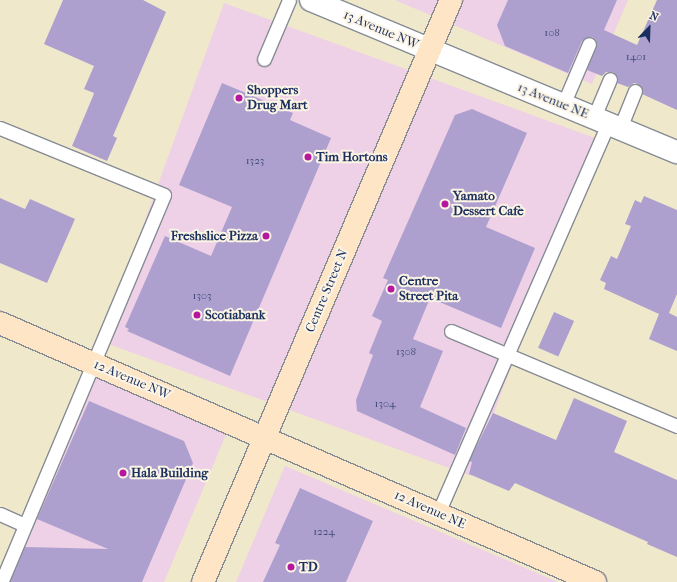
<!DOCTYPE html>
<html>
<head>
<meta charset="utf-8">
<style>
  body { margin:0 }
  #map { position:relative; width:677px; height:582px; overflow:hidden; background:#f0e8cb; font-family:"IM FELL French Canon",serif }
  div>[style] { position:absolute }
  [style*='--x'] { left:calc(var(--x)*1px); top:calc(var(--y)*1px); width:calc(var(--w)*1px); rotate:calc(var(--a)*1deg) }
  .built>* { inset:0; background:#eed0e7; transform-origin:0 0 }
  .building>* { inset:0; background:#ada0cf; transform-origin:0 0 }
  .roads { filter:drop-shadow(1px 0 #868c94) drop-shadow(-1px 0 #868c94) drop-shadow(0 1px #868c94) drop-shadow(0 -1px #868c94) }
  .lane>* { height:13px; margin:-6.5px; padding:0 6.5px; transform-origin:6.5px; border-radius:6.5px; background:#fff }
  .street>* { height:22px; margin:-11px; padding:0 11px; transform-origin:11px; border-radius:11px; background:#fff }
  .secondary>* { height:22px; margin:-11px; padding:0 11px; transform-origin:11px; border-radius:11px; background:#fde5c5 }
  .dots>* { width:11px; height:11px; translate:-50% -50%; box-sizing:border-box; border:2px solid #fcf5e5; border-radius:50% }
  span { translate:-50% -50%; white-space:nowrap; text-align:center; line-height:1.15; -webkit-text-stroke:4px #fcf5e5; paint-order:stroke }
  .number-label { font-size:11px; color:#404b7a }
  .number-label span { -webkit-text-stroke-width:0 }
  .street-label { font-size:13px; color:#1b2f5e }
  .poi-label { font-size:13px; color:#1b2f5e; font-weight:700 }
  .left { translate:0 -50%; text-align:left }
  .right { translate:-100% -50%; text-align:right }
  .north { position:absolute; left:629px; top:8px; width:40px; height:40px; -webkit-text-stroke:3px #fcf5e5; paint-order:stroke; rotate:23deg; font-size:11px; font-weight:700; line-height:16px; text-align:center; color:#1b2f5e }
  .north::after { content:''; display:block; margin:auto; width:14px; height:18px; background:#1b2f5e; clip-path:polygon(50% 0,100% 100%,50% 72%,0 100%) }
</style>
</head>
<body>
<div id="map">
  <div class="built">
    <div style="clip-path:polygon(395px 0,628px 0,592px 84px)"></div>
    <div style="left:224px;top:3px;width:394px;height:360px;rotate:20deg"></div>
    <div style="clip-path:polygon(98px 373px,227px 432px,164px 582px,9px 582px)"></div>
    <div style="clip-path:polygon(285px 466px,558px 582px,236px 582px)"></div>
  </div>
  <div class="building">
    <div style="clip-path:polygon(63px 0,143px 0,166px 12px,113px 136px,117px 138px,107px 161px,72px 146px,93px 96px,94px 93px,84px 89px,94px 66px,44px 44px)"></div>
    <div style="clip-path:polygon(508px 0,617px 0,604px 30px,637px 45px,657px 0,677px 0,677px 110px,642px 94px,638px 84px,634px 83px,628px 87px,617px 83px,618px 78px,613px 72px,606px 72px,602px 76px,587px 70px,596px 47px,596px 40px,592px 37px,582px 41px,568px 73px,505px 46px,497px 25px)"></div>
    <div style="clip-path:polygon(222px 83px,293px 113px,290px 120px,331px 138px,230px 376px,127px 331px,129px 329px,125px 327px,165px 236px,211px 256px,232px 207px,179px 185px)"></div>
    <div style="clip-path:polygon(472px 109px,527px 133px,486px 227px,535px 248px,501px 328px,430px 298px,413px 339px,443px 351px,420px 407px,466px 428px,455px 455px,357px 411px,356px 400px,373px 355px,369px 353px,382px 321px,372px 316px,388px 280px,383px 278px,455px 115px)"></div>
    <div style="clip-path:polygon(644px 196px,677px 210px,677px 294px,669px 313px,677px 317px,677px 351px,649px 339px,659px 314px,604px 289px,606px 283px,600px 280px,611px 256px,617px 259px,631px 226px,625px 224px,635px 200px,641px 203px)"></div>
    <div style="clip-path:polygon(0 198px,25px 209px,30px 199px,75px 219px,47px 283px,0 263px)"></div>
    <div style="left:554px;top:312px;width:22px;height:39px;rotate:24deg"></div>
    <div style="clip-path:polygon(574px 398px,627px 421px,614px 452px,677px 480px,677px 557px,647px 544px,648px 542px,515px 483px,509px 491px,469px 474px,472px 462px,469px 461px,493px 413px,556px 440px)"></div>
    <div style="clip-path:polygon(89px 401px,184px 441px,193px 463px,142px 582px,10px 582px,25px 547px,108px 549px,37px 519px)"></div>
    <div style="clip-path:polygon(300px 488px,373px 521px,346px 582px,263px 582px,280px 545px,275px 543px)"></div>
  </div>
  <div class="roads">
    <div class="lane">
      <div style="--x:264;--y:59;--w:64;--a:-67"></div>
      <div style="--x:563;--y:105;--w:66;--a:-66.9"></div>
      <div style="--x:594;--y:117;--w:41;--a:-67.2"></div>
      <div style="--x:0;--y:128;--w:177;--a:22.2"></div>
      <div style="--x:164;--y:195;--w:420;--a:112.8"></div>
      <div style="--x:620;--y:128;--w:40;--a:-68"></div>
      <div style="--x:451;--y:331;--w:245;--a:22.8"></div>
      <div style="--x:438;--y:513;--w:425;--a:-66.4"></div>
      <div style="--x:0;--y:514;--w:27;--a:24"></div>
    </div>
    <div class="street">
      <div style="--x:311;--y:0;--w:396;--a:22.6"></div>
    </div>
    <div class="secondary">
      <div style="--x:0;--y:323;--w:649;--a:23.52"></div>
      <div style="--x:203;--y:582;--w:633;--a:-66.92"></div>
    </div>
  </div>
  <div class="dots">
    <div style="left:239px;top:98px;background:#b5179e"></div>
    <div style="left:308px;top:157px;background:#b5179e"></div>
    <div style="left:445px;top:204px;background:#b5179e"></div>
    <div style="left:266px;top:236px;background:#b5179e"></div>
    <div style="left:391px;top:289px;background:#b5179e"></div>
    <div style="left:197px;top:315px;background:#b5179e"></div>
    <div style="left:123px;top:473px;background:#b5179e"></div>
    <div style="left:291px;top:567px;background:#b5179e"></div>
  </div>
  <div class="number-label">
    <span style="left:552px;top:33px">108</span>
    <span style="left:636px;top:57px">1401</span>
    <span style="left:255px;top:161px">1323</span>
    <span style="left:202px;top:296px">1303</span>
    <span style="left:406px;top:352px">1308</span>
    <span style="left:385px;top:404px">1304</span>
    <span style="left:324px;top:532px">1224</span>
  </div>
  <div class="street-label">
    <span style="left:381px;top:30px;rotate:23deg">13 Avenue NW</span>
    <span style="left:553px;top:101px;rotate:22deg">13 Avenue NE</span>
    <span style="left:327px;top:291px;rotate:-67deg">Centre Street N</span>
    <span style="left:132px;top:380px;rotate:23deg">12 Avenue NW</span>
    <span style="left:430px;top:510px;rotate:24deg">12 Avenue NE</span>
  </div>
  <div class="poi-label">
    <span class="left" style="left:247px;top:98px">Shoppers<br>Drug Mart</span>
    <span class="left" style="left:316px;top:157px">Tim Hortons</span>
    <span class="left" style="left:453px;top:204px">Yamato<br>Dessert Cafe</span>
    <span class="right" style="left:258px;top:236px">Freshslice Pizza</span>
    <span class="left" style="left:399px;top:289px">Centre<br>Street Pita</span>
    <span class="left" style="left:205px;top:315px">Scotiabank</span>
    <span class="left" style="left:131px;top:473px">Hala Building</span>
    <span class="left" style="left:299px;top:567px">TD</span>
  </div>
  <div class="north">N</div>
</div>
</body>
</html>
